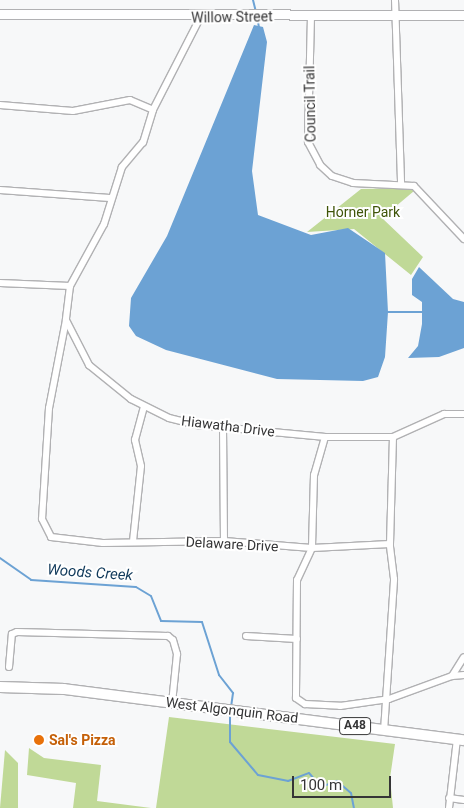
<!DOCTYPE html>
<html>
<head>
<meta charset="utf-8">
<style>
  body { margin:0 }
  #map { position:relative; width:464px; height:808px; overflow:hidden; background:#f7f8f9; font-family:Roboto,sans-serif }
  div>[style] { position:absolute }
  [style*='--x'] { left:calc(var(--x)*1px); top:calc(var(--y)*1px); width:calc(var(--w)*1px); rotate:calc(var(--a)*1deg) }
  .green>* { inset:0; background:#c0d997 }
  .water>* { inset:0; background:#6ca2d4 }
  .stream>* { height:2px; margin:-1px; padding:0 1px; transform-origin:1px; border-radius:1px; background:#6ca2d4 }
  .roads { filter:drop-shadow(1px 0 #b1b1b3) drop-shadow(-1px 0 #b1b1b3) drop-shadow(0 1px #b1b1b3) drop-shadow(0 -1px #b1b1b3) }
  .street>* { height:6px; margin:-3px; padding:0 3px; transform-origin:3px; border-radius:3px; background:#fff }
  .secondary>* { height:9px; margin:-4.5px; padding:0 4.5px; transform-origin:4.5px; border-radius:4.5px; background:#fff }
  .primary>* { height:10px; margin:-5px; padding:0 5px; transform-origin:5px; border-radius:5px; background:#fff }
  .dots>* { width:14px; height:14px; translate:-50% -50%; box-sizing:border-box; border:2px solid #fff; border-radius:50% }
  span { translate:-50% -50%; white-space:nowrap; text-align:center; line-height:1.15; -webkit-text-stroke:4px #fff; paint-order:stroke }
  .shield-label span { padding:1px 4px; background:#fff; border:1px solid; border-radius:4px; -webkit-text-stroke-width:0 }
  .shield-label { font-size:12px; color:#353536; font-weight:700 }
  .street-label { font-size:14px; color:#353536 }
  .park-label { font-size:14px; color:#3f5408 }
  .food-label { font-size:14px; color:#c56008; font-weight:700 }
  .left { translate:0 -50%; text-align:left }
  .water-label { font-size:15px; color:#113a5b; font-style:italic }
  .scale { position:absolute; left:292px; top:776px; width:99px; height:22px; box-sizing:border-box; border:2px solid #353536; border-top:0; padding-left:6px; font-size:15px; line-height:18px; white-space:nowrap; color:#353536; -webkit-text-stroke:4px #fff; paint-order:stroke }
</style>
</head>
<body>
<div id="map">
  <div class="green">
    <div style="clip-path:polygon(407px 188px,414px 191px,382px 218px,423px 257px,411px 275px,354px 229px,307px 232px,361px 189px)"></div>
    <div style="clip-path:polygon(169px 717px,395px 744px,390px 778px,393px 808px,156px 808px)"></div>
    <div style="clip-path:polygon(29px 748px,44px 758px,101px 765px,97px 801px,151px 808px,73px 808px,76px 783px,27px 775px)"></div>
    <div style="clip-path:polygon(5px 750px,18px 763px,18px 808px,0 808px)"></div>
  </div>
  <div class="water">
    <div style="clip-path:polygon(254px 25px,263px 27px,267px 42px,252px 171px,258px 215px,311px 235px,348px 228px,385px 253px,388px 312px,385px 357px,378px 377px,363px 381px,277px 379px,166px 350px,136px 336px,129px 326px,131px 298px,167px 236px)"></div>
    <div style="clip-path:polygon(419px 267px,453px 299px,464px 302px,464px 348px,439px 357px,408px 358px,418px 346px,422px 324px,422px 302px,412px 295px,412px 279px)"></div>
  </div>
  <div class="stream">
    <div style="--x:253;--y:0;--w:12;--a:76"></div>
    <div style="--x:257;--y:17;--w:10;--a:79"></div>
    <div style="--x:388;--y:312;--w:34;--a:0"></div>
    <div style="--x:0;--y:558;--w:38;--a:35"></div>
    <div style="--x:31;--y:580;--w:105;--a:3.8"></div>
    <div style="--x:136;--y:587;--w:17;--a:31"></div>
    <div style="--x:151;--y:596;--w:27;--a:68"></div>
    <div style="--x:161;--y:621;--w:41;--a:1.4"></div>
    <div style="--x:202;--y:622;--w:56;--a:72.2"></div>
    <div style="--x:219;--y:675;--w:23;--a:52"></div>
    <div style="--x:233;--y:693;--w:14;--a:98"></div>
    <div style="--x:230;--y:714;--w:28;--a:90"></div>
    <div style="--x:230;--y:742;--w:43;--a:49.7"></div>
    <div style="--x:258;--y:775;--w:31;--a:11"></div>
    <div style="--x:288;--y:781;--w:22;--a:-21"></div>
    <div style="--x:309;--y:773;--w:18;--a:49"></div>
    <div style="--x:321;--y:787;--w:17;--a:-21"></div>
    <div style="--x:337;--y:781;--w:18;--a:41"></div>
    <div style="--x:351;--y:793;--w:15;--a:79"></div>
  </div>
  <div class="roads">
    <div class="street">
      <div style="--x:395;--y:0;--w:183;--a:88.1"></div>
      <div style="--x:311;--y:16;--w:126;--a:91.4"></div>
      <div style="--x:308;--y:142;--w:26;--a:62"></div>
      <div style="--x:320;--y:165;--w:16;--a:43"></div>
      <div style="--x:332;--y:176;--w:22;--a:18"></div>
      <div style="--x:353;--y:183;--w:61;--a:2.8"></div>
      <div style="--x:414;--y:186;--w:73;--a:46.7"></div>
      <div style="--x:200;--y:18;--w:103;--a:117.1"></div>
      <div style="--x:153;--y:110;--w:34;--a:107"></div>
      <div style="--x:143;--y:142;--w:33;--a:130"></div>
      <div style="--x:122;--y:167;--w:60;--a:107.5"></div>
      <div style="--x:104;--y:224;--w:71;--a:118.7"></div>
      <div style="--x:70;--y:286;--w:34;--a:97"></div>
      <div style="--x:66;--y:320;--w:51;--a:62.9"></div>
      <div style="--x:89;--y:365;--w:54;--a:39"></div>
      <div style="--x:131;--y:399;--w:42;--a:26.6"></div>
      <div style="--x:169;--y:418;--w:30;--a:14"></div>
      <div style="--x:198;--y:425;--w:128;--a:5.4"></div>
      <div style="--x:325;--y:437;--w:68;--a:0"></div>
      <div style="--x:393;--y:437;--w:56;--a:-24.3"></div>
      <div style="--x:444;--y:414;--w:20;--a:0"></div>
      <div style="--x:0;--y:105;--w:73;--a:4.7"></div>
      <div style="--x:73;--y:111;--w:58;--a:-10.9"></div>
      <div style="--x:130;--y:100;--w:25;--a:23"></div>
      <div style="--x:0;--y:190;--w:110;--a:4.2"></div>
      <div style="--x:0;--y:283;--w:70;--a:2.5"></div>
      <div style="--x:66;--y:320;--w:90;--a:100.9"></div>
      <div style="--x:49;--y:408;--w:111;--a:93.6"></div>
      <div style="--x:42;--y:519;--w:20;--a:63"></div>
      <div style="--x:51;--y:537;--w:52;--a:6.6"></div>
      <div style="--x:103;--y:543;--w:121;--a:-0.9"></div>
      <div style="--x:224;--y:541;--w:88;--a:4.5"></div>
      <div style="--x:312;--y:548;--w:78;--a:-2.9"></div>
      <div style="--x:223;--y:427;--w:114;--a:89.5"></div>
      <div style="--x:325;--y:437;--w:40;--a:106"></div>
      <div style="--x:314;--y:475;--w:73;--a:91.6"></div>
      <div style="--x:312;--y:548;--w:35;--a:115"></div>
      <div style="--x:297;--y:580;--w:118;--a:90.5"></div>
      <div style="--x:296;--y:698;--w:11;--a:34"></div>
      <div style="--x:305;--y:704;--w:35;--a:3"></div>
      <div style="--x:340;--y:706;--w:49;--a:-8.1"></div>
      <div style="--x:389;--y:699;--w:67;--a:-20.1"></div>
      <div style="--x:452;--y:676;--w:22;--a:-58"></div>
      <div style="--x:133;--y:541;--w:75;--a:-83.9"></div>
      <div style="--x:141;--y:466;--w:27;--a:-103"></div>
      <div style="--x:135;--y:440;--w:34;--a:-75"></div>
      <div style="--x:246;--y:636;--w:51;--a:3.4"></div>
      <div style="--x:9;--y:667;--w:33;--a:-85"></div>
      <div style="--x:12;--y:634;--w:5;--a:-22"></div>
      <div style="--x:17;--y:632;--w:151;--a:1.5"></div>
      <div style="--x:168;--y:636;--w:6;--a:39"></div>
      <div style="--x:173;--y:640;--w:15;--a:74"></div>
      <div style="--x:177;--y:654;--w:49;--a:95.8"></div>
      <div style="--x:452;--y:676;--w:12;--a:-5"></div>
      <div style="--x:384;--y:731;--w:152;--a:-86.2"></div>
      <div style="--x:394;--y:579;--w:35;--a:-97"></div>
      <div style="--x:390;--y:544;--w:107;--a:-88.4"></div>
      <div style="--x:449;--y:798;--w:15;--a:8"></div>
      <div style="--x:449;--y:808;--w:69;--a:-83.4"></div>
    </div>
    <div class="secondary">
      <div style="--x:0;--y:14;--w:464;--a:0.1"></div>
    </div>
    <div class="primary">
      <div style="--x:0;--y:687;--w:64;--a:1.8"></div>
      <div style="--x:64;--y:689;--w:403;--a:7.3"></div>
    </div>
  </div>
  <div class="dots">
    <div style="left:39px;top:740px;background:#e8710a"></div>
  </div>
  <div class="shield-label">
    <span style="left:355px;top:726px">A48</span>
  </div>
  <div class="street-label">
    <span style="left:232px;top:17px;rotate:-1deg">Willow Street</span>
    <span style="left:310px;top:104px;rotate:-91deg">Council Trail</span>
    <span style="left:228px;top:426px;rotate:7deg">Hiawatha Drive</span>
    <span style="left:232px;top:544px;rotate:3deg">Delaware Drive</span>
    <span style="left:232px;top:710px;rotate:7deg">West Algonquin Road</span>
  </div>
  <div class="park-label">
    <span style="left:363px;top:212px">Horner Park</span>
  </div>
  <div class="food-label">
    <span class="left" style="left:49px;top:740px">Sal's Pizza</span>
  </div>
  <div class="water-label">
    <span style="left:90px;top:573px;rotate:4deg">Woods Creek</span>
  </div>
  <div class="scale">100 m</div>
</div>
</body>
</html>
